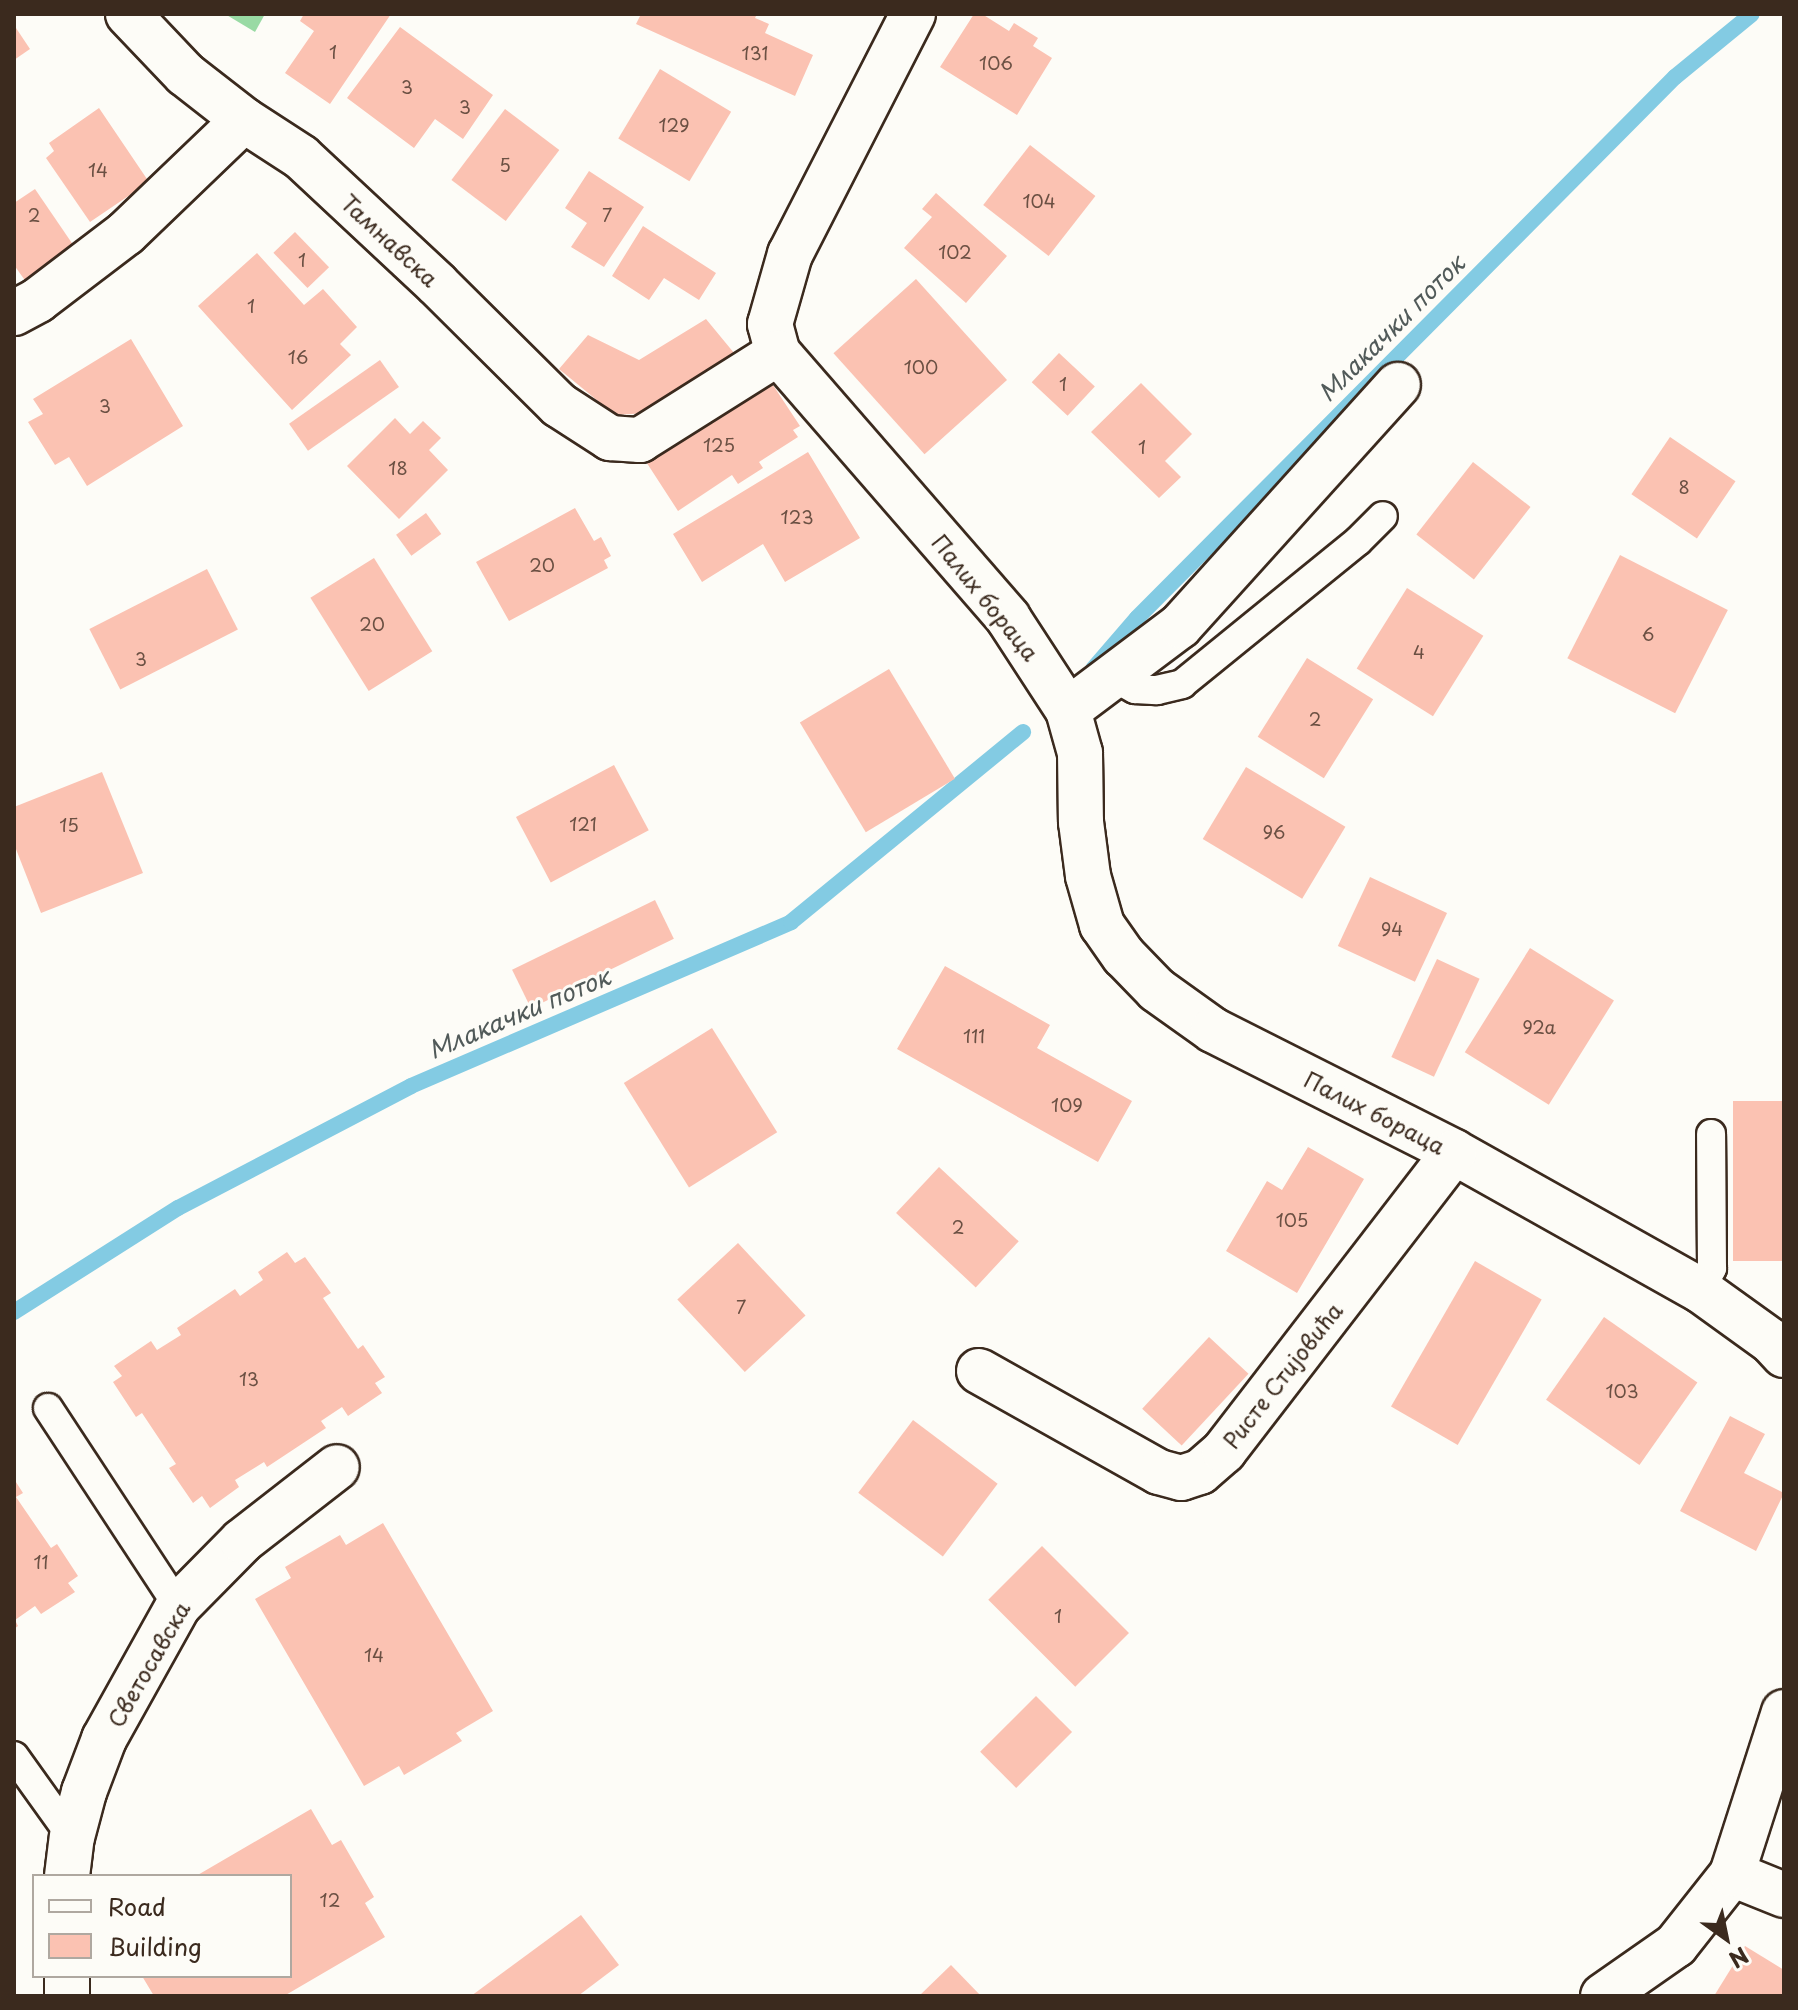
<!DOCTYPE html>
<html>
<head>
<meta charset="utf-8">
<style>
  body { margin:0 }
  #map { position:relative; width:1798px; height:2010px; overflow:hidden; background:#fdfcf7; font-family:"Playpen Sans",sans-serif }
  div>[style] { position:absolute }
  [style*='--x'] { left:calc(var(--x)*1px); top:calc(var(--y)*1px); width:calc(var(--w)*1px); rotate:calc(var(--a)*1deg) }
  .green>* { inset:0; background:#99daa4 }
  .stream>* { height:16px; margin:-8px; padding:0 8px; transform-origin:8px; border-radius:8px; background:#83cbe3 }
  .building>* { inset:0; background:#fbc2b2; transform-origin:0 0 }
  .roads { filter:drop-shadow(2px 0 #3b2a1e) drop-shadow(-2px 0 #3b2a1e) drop-shadow(0 2px #3b2a1e) drop-shadow(0 -2px #3b2a1e) }
  .lane>* { height:28px; margin:-14px; padding:0 14px; transform-origin:14px; border-radius:14px; background:#fdfcf7 }
  .street>* { height:44px; margin:-22px; padding:0 22px; transform-origin:22px; border-radius:22px; background:#fdfcf7 }
  span { translate:-50% -50%; white-space:nowrap; text-align:center; line-height:1.15; -webkit-text-stroke:6px #fdfcf7; paint-order:stroke }
  .number-label { font-size:18px; color:#6b5043 }
  .number-label span { -webkit-text-stroke-width:0 }
  .street-label { font-size:22px; color:#3b2a1e }
  .water-label { font-size:24px; color:#515a59; font-style:italic }
  .frame { position:absolute; inset:0; border:16px solid #3b2a1e; pointer-events:none }
  .legend { position:absolute; left:32px; top:1874px; width:260px; height:104px; box-sizing:border-box; background:#fdfcf7; border:2px solid #afa8a0; margin:0; padding:10px 14px; list-style:none; font-size:24px; color:#3b2a1e }
  .legend li { display:flex; align-items:center; gap:16px; height:40px }
  .legend b { width:40px; border:2px solid #afa8a0 }
  .north { position:absolute; left:1686px; top:1898px; width:80px; height:80px; -webkit-text-stroke:6px #fdfcf7; paint-order:stroke; rotate:147deg; font-size:22px; font-weight:700; line-height:32px; text-align:center; color:#3b2a1e }
  .north::after { content:''; display:block; margin:auto; width:28px; height:36px; background:#3b2a1e; clip-path:polygon(50% 0,100% 100%,50% 72%,0 100%) }
</style>
</head>
<body>
<div id="map">
  <div class="green">
    <div style="clip-path:polygon(225px 14px,265px 14px,255px 32px)"></div>
  </div>
  <div class="stream">
    <div style="--x:1093;--y:669;--w:67;--a:-49.2"></div>
    <div style="--x:1137;--y:618;--w:763;--a:-45.16"></div>
    <div style="--x:1675;--y:77;--w:99;--a:-39.3"></div>
    <div style="--x:14;--y:1312;--w:194;--a:-32.4"></div>
    <div style="--x:178;--y:1208;--w:263;--a:-27.6"></div>
    <div style="--x:411;--y:1086;--w:414;--a:-23.3"></div>
    <div style="--x:791;--y:922;--w:300;--a:-39.3"></div>
  </div>
  <div class="building">
    <div style="clip-path:polygon(304px 14px,391px 14px,330px 104px,285px 73px,314px 31px,300px 21px)"></div>
    <div style="clip-path:polygon(641px 14px,757px 14px,755px 18px,769px 24px,765px 33px,813px 55px,795px 96px,636px 24px)"></div>
    <div style="clip-path:polygon(974px 14px,982px 14px,1009px 31px,1014px 23px,1038px 38px,1033px 46px,1052px 58px,1017px 115px,940px 67px)"></div>
    <div style="clip-path:polygon(14px 25px,30px 49px,14px 60px)"></div>
    <div style="clip-path:polygon(400px 27px,493px 95px,463px 139px,435px 119px,414px 148px,347px 98px)"></div>
    <div style="left:660px;top:69px;width:83px;height:81px;rotate:31deg"></div>
    <div style="clip-path:polygon(99px 108px,149px 182px,90px 222px,46px 158px,54px 151px,49px 143px)"></div>
    <div style="left:505px;top:109px;width:68px;height:89px;rotate:37deg"></div>
    <div style="left:1030px;top:145px;width:83px;height:76px;rotate:38deg"></div>
    <div style="clip-path:polygon(589px 171px,644px 207px,604px 267px,571px 247px,587px 223px,565px 208px)"></div>
    <div style="clip-path:polygon(35px 189px,78px 252px,29px 286px,14px 265px,14px 203px)"></div>
    <div style="clip-path:polygon(936px 193px,1007px 256px,966px 303px,904px 248px,932px 217px,922px 209px)"></div>
    <div style="clip-path:polygon(643px 226px,716px 273px,699px 300px,664px 278px,649px 300px,612px 276px)"></div>
    <div style="left:295px;top:232px;width:49px;height:30px;rotate:46deg"></div>
    <div style="clip-path:polygon(257px 253px,304px 305px,323px 289px,357px 327px,340px 344px,351px 355px,292px 410px,198px 306px)"></div>
    <div style="left:916px;top:279px;width:136px;height:111px;rotate:48deg"></div>
    <div style="clip-path:polygon(706px 319px,739px 359px,647px 413px,615px 415px,559px 369px,588px 335px,639px 360px)"></div>
    <div style="clip-path:polygon(131px 339px,183px 426px,87px 486px,69px 457px,55px 465px,28px 422px,43px 414px,33px 399px)"></div>
    <div style="left:1059px;top:353px;width:49px;height:40px;rotate:43deg"></div>
    <div style="left:380px;top:360px;width:33px;height:111px;rotate:55deg"></div>
    <div style="clip-path:polygon(765px 373px,800px 426px,793px 430px,798px 437px,759px 462px,763px 468px,738px 484px,732px 475px,678px 511px,641px 454px)"></div>
    <div style="clip-path:polygon(1141px 383px,1192px 434px,1165px 461px,1181px 477px,1159px 498px,1091px 432px)"></div>
    <div style="clip-path:polygon(395px 418px,410px 434px,423px 421px,441px 438px,429px 450px,448px 470px,399px 519px,347px 466px)"></div>
    <div style="left:1670px;top:437px;width:79px;height:69px;rotate:34deg"></div>
    <div style="clip-path:polygon(808px 452px,860px 538px,785px 582px,763px 544px,702px 582px,673px 534px)"></div>
    <div style="left:1473px;top:462px;width:73px;height:92px;rotate:38deg"></div>
    <div style="clip-path:polygon(575px 508px,594px 541px,601px 537px,611px 556px,604px 560px,608px 568px,509px 621px,476px 562px)"></div>
    <div style="left:426px;top:513px;width:26px;height:37px;rotate:54deg"></div>
    <div style="left:1620px;top:555px;width:121px;height:116px;rotate:27deg"></div>
    <div style="left:374px;top:558px;width:110px;height:75px;rotate:58deg"></div>
    <div style="left:207px;top:569px;width:68px;height:132px;rotate:63deg"></div>
    <div style="left:1407px;top:588px;width:90px;height:95px;rotate:32deg"></div>
    <div style="left:1307px;top:658px;width:78px;height:93px;rotate:32deg"></div>
    <div style="left:889px;top:669px;width:128px;height:104px;rotate:59deg"></div>
    <div style="left:614px;top:765px;width:74px;height:111px;rotate:62deg"></div>
    <div style="left:1246px;top:767px;width:116px;height:84px;rotate:31deg"></div>
    <div style="clip-path:polygon(102px 772px,143px 873px,41px 913px,14px 844px,14px 807px)"></div>
    <div style="left:1370px;top:877px;width:85px;height:76px;rotate:25deg"></div>
    <div style="left:655px;top:900px;width:43px;height:159px;rotate:64deg"></div>
    <div style="left:1530px;top:948px;width:99px;height:123px;rotate:32deg"></div>
    <div style="left:1437px;top:959px;width:47px;height:108px;rotate:25deg"></div>
    <div style="clip-path:polygon(945px 966px,1050px 1025px,1037px 1048px,1132px 1101px,1098px 1162px,897px 1049px)"></div>
    <div style="left:712px;top:1028px;width:123px;height:104px;rotate:58deg"></div>
    <div style="left:1784px;top:1101px;width:160px;height:51px;rotate:90deg"></div>
    <div style="clip-path:polygon(1308px 1147px,1364px 1179px,1297px 1293px,1226px 1251px,1267px 1181px,1282px 1190px)"></div>
    <div style="left:939px;top:1167px;width:109px;height:63px;rotate:43deg"></div>
    <div style="left:738px;top:1243px;width:99px;height:83px;rotate:47deg"></div>
    <div style="clip-path:polygon(287px 1252px,295px 1263px,305px 1257px,331px 1293px,323px 1298px,358px 1349px,363px 1345px,385px 1377px,375px 1383px,382px 1393px,348px 1416px,342px 1407px,321px 1421px,326px 1428px,267px 1467px,264px 1462px,235px 1480px,239px 1487px,210px 1508px,202px 1496px,193px 1503px,169px 1468px,176px 1464px,142px 1413px,136px 1417px,113px 1382px,122px 1376px,114px 1366px,151px 1341px,157px 1350px,181px 1335px,177px 1328px,235px 1289px,240px 1296px,263px 1280px,258px 1272px)"></div>
    <div style="left:1475px;top:1261px;width:77px;height:168px;rotate:30deg"></div>
    <div style="left:1604px;top:1317px;width:114px;height:101px;rotate:35deg"></div>
    <div style="left:1209px;top:1337px;width:54px;height:98px;rotate:43deg"></div>
    <div style="clip-path:polygon(1730px 1416px,1765px 1434px,1744px 1473px,1784px 1493px,1756px 1551px,1680px 1511px)"></div>
    <div style="left:913px;top:1420px;width:106px;height:91px;rotate:37deg"></div>
    <div style="clip-path:polygon(14px 1479px,23px 1493px,16px 1497px,51px 1548px,57px 1544px,78px 1576px,68px 1583px,75px 1592px,41px 1614px,35px 1606px,15px 1620px,18px 1626px,14px 1629px)"></div>
    <div style="clip-path:polygon(383px 1523px,493px 1711px,456px 1733px,462px 1741px,404px 1775px,399px 1766px,364px 1786px,255px 1599px,291px 1578px,285px 1567px,340px 1535px,346px 1545px)"></div>
    <div style="left:1042px;top:1546px;width:123px;height:76px;rotate:45deg"></div>
    <div style="left:1036px;top:1696px;width:51px;height:79px;rotate:45deg"></div>
    <div style="clip-path:polygon(311px 1809px,332px 1845px,341px 1840px,374px 1897px,365px 1903px,385px 1937px,284px 1996px,154px 1996px,142px 1976px,290px 1976px,290px 1876px,196px 1876px)"></div>
    <div style="clip-path:polygon(581px 1915px,619px 1965px,578px 1996px,471px 1996px)"></div>
    <div style="clip-path:polygon(1745px 1946px,1784px 1970px,1784px 1996px,1714px 1996px)"></div>
    <div style="clip-path:polygon(951px 1965px,981px 1996px,919px 1996px)"></div>
  </div>
  <div class="roads">
    <div class="lane">
      <div style="--x:1115;--y:678;--w:23;--a:29"></div>
      <div style="--x:1135;--y:689;--w:22;--a:3"></div>
      <div style="--x:1157;--y:690;--w:26;--a:-13"></div>
      <div style="--x:1182;--y:684;--w:227;--a:-39.1"></div>
      <div style="--x:1358;--y:541;--w:35;--a:-45"></div>
      <div style="--x:1700;--y:1290;--w:25;--a:-61"></div>
      <div style="--x:1712;--y:1268;--w:134;--a:-90.4"></div>
      <div style="--x:48;--y:1408;--w:237;--a:56.7"></div>
      <div style="--x:14;--y:1756;--w:100;--a:54.4"></div>
    </div>
    <div class="street">
      <div style="--x:128;--y:14;--w:83;--a:46.5"></div>
      <div style="--x:185;--y:74;--w:75;--a:37.9"></div>
      <div style="--x:913;--y:14;--w:270;--a:117.1"></div>
      <div style="--x:790;--y:254;--w:73;--a:105.9"></div>
      <div style="--x:770;--y:324;--w:30;--a:75"></div>
      <div style="--x:778;--y:353;--w:351;--a:49"></div>
      <div style="--x:1008;--y:618;--w:110;--a:56.9"></div>
      <div style="--x:1068;--y:710;--w:45;--a:74.4"></div>
      <div style="--x:1080;--y:753;--w:69;--a:89.2"></div>
      <div style="--x:1081;--y:822;--w:54;--a:82.6"></div>
      <div style="--x:1088;--y:876;--w:51;--a:74.1"></div>
      <div style="--x:1102;--y:925;--w:38;--a:55"></div>
      <div style="--x:1124;--y:956;--w:47;--a:45.9"></div>
      <div style="--x:1157;--y:990;--w:69;--a:35.5"></div>
      <div style="--x:1213;--y:1030;--w:270;--a:26.8"></div>
      <div style="--x:1454;--y:1152;--w:282;--a:29.3"></div>
      <div style="--x:1700;--y:1290;--w:87;--a:35.7"></div>
      <div style="--x:1771;--y:1341;--w:19;--a:47"></div>
      <div style="--x:14;--y:313;--w:27;--a:-28"></div>
      <div style="--x:38;--y:300;--w:111;--a:-37.3"></div>
      <div style="--x:126;--y:233;--w:163;--a:-43.8"></div>
      <div style="--x:244;--y:120;--w:68;--a:33"></div>
      <div style="--x:301;--y:157;--w:186;--a:43"></div>
      <div style="--x:437;--y:284;--w:172;--a:44.8"></div>
      <div style="--x:559;--y:405;--w:61;--a:32.9"></div>
      <div style="--x:610;--y:438;--w:30;--a:4"></div>
      <div style="--x:640;--y:440;--w:163;--a:-32.2"></div>
      <div style="--x:1068;--y:710;--w:140;--a:-36.9"></div>
      <div style="--x:1180;--y:626;--w:325;--a:-47.9"></div>
      <div style="--x:979;--y:1371;--w:206;--a:29.3"></div>
      <div style="--x:1159;--y:1472;--w:23;--a:15"></div>
      <div style="--x:1181;--y:1478;--w:20;--a:-18"></div>
      <div style="--x:1200;--y:1472;--w:32;--a:-41"></div>
      <div style="--x:1224;--y:1451;--w:377;--a:-52.4"></div>
      <div style="--x:1732;--y:1874;--w:56;--a:22"></div>
      <div style="--x:67;--y:1876;--w:39;--a:-83"></div>
      <div style="--x:72;--y:1837;--w:47;--a:-75.1"></div>
      <div style="--x:84;--y:1792;--w:57;--a:-69.3"></div>
      <div style="--x:104;--y:1739;--w:152;--a:-60.9"></div>
      <div style="--x:178;--y:1606;--w:91;--a:-45.4"></div>
      <div style="--x:242;--y:1541;--w:120;--a:-37.9"></div>
      <div style="--x:67;--y:1996;--w:20;--a:-90"></div>
      <div style="--x:1603;--y:1996;--w:89;--a:-34.9"></div>
      <div style="--x:1676;--y:1945;--w:90;--a:-51.7"></div>
      <div style="--x:1732;--y:1874;--w:170;--a:-72.2"></div>
    </div>
  </div>
  <div class="number-label">
    <span style="left:333px;top:52px">1</span>
    <span style="left:755px;top:53px">131</span>
    <span style="left:996px;top:63px">106</span>
    <span style="left:407px;top:87px">3</span>
    <span style="left:465px;top:107px">3</span>
    <span style="left:674px;top:125px">129</span>
    <span style="left:505px;top:165px">5</span>
    <span style="left:98px;top:170px">14</span>
    <span style="left:1039px;top:201px">104</span>
    <span style="left:34px;top:215px">2</span>
    <span style="left:607px;top:215px">7</span>
    <span style="left:955px;top:252px">102</span>
    <span style="left:302px;top:260px">1</span>
    <span style="left:251px;top:306px">1</span>
    <span style="left:298px;top:357px">16</span>
    <span style="left:921px;top:367px">100</span>
    <span style="left:1063px;top:384px">1</span>
    <span style="left:105px;top:406px">3</span>
    <span style="left:719px;top:445px">125</span>
    <span style="left:1142px;top:447px">1</span>
    <span style="left:398px;top:468px">18</span>
    <span style="left:1684px;top:487px">8</span>
    <span style="left:797px;top:517px">123</span>
    <span style="left:542px;top:565px">20</span>
    <span style="left:372px;top:624px">20</span>
    <span style="left:1648px;top:634px">6</span>
    <span style="left:1419px;top:652px">4</span>
    <span style="left:141px;top:659px">3</span>
    <span style="left:1315px;top:719px">2</span>
    <span style="left:583px;top:824px">121</span>
    <span style="left:69px;top:825px">15</span>
    <span style="left:1274px;top:832px">96</span>
    <span style="left:1392px;top:929px">94</span>
    <span style="left:1539px;top:1027px">92a</span>
    <span style="left:974px;top:1036px">111</span>
    <span style="left:1067px;top:1105px">109</span>
    <span style="left:1292px;top:1220px">105</span>
    <span style="left:958px;top:1227px">2</span>
    <span style="left:741px;top:1307px">7</span>
    <span style="left:249px;top:1379px">13</span>
    <span style="left:1622px;top:1391px">103</span>
    <span style="left:41px;top:1562px">11</span>
    <span style="left:1058px;top:1616px">1</span>
    <span style="left:374px;top:1655px">14</span>
    <span style="left:330px;top:1900px">12</span>
  </div>
  <div class="street-label">
    <span style="left:390px;top:240px;rotate:43deg">Тамнавска</span>
    <span style="left:986px;top:597px;rotate:51deg">Палих бораца</span>
    <span style="left:1375px;top:1112px;rotate:27deg">Палих бораца</span>
    <span style="left:1282px;top:1375px;rotate:-52deg">Ристе Стијовића</span>
    <span style="left:148px;top:1664px;rotate:-60deg">Светосавска</span>
  </div>
  <div class="water-label">
    <span style="left:1391px;top:328px;rotate:-45deg">Млакачки поток</span>
    <span style="left:519px;top:1013px;rotate:-23deg">Млакачки поток</span>
  </div>
  <div class="frame"></div>
  <ul class="legend">
  <li><b style="height:10px;background:#fdfcf7"></b>Road</li>
  <li><b style="height:22px;background:#fbc2b2"></b>Building</li>
  </ul>
  <div class="north">N</div>
</div>
</body>
</html>
